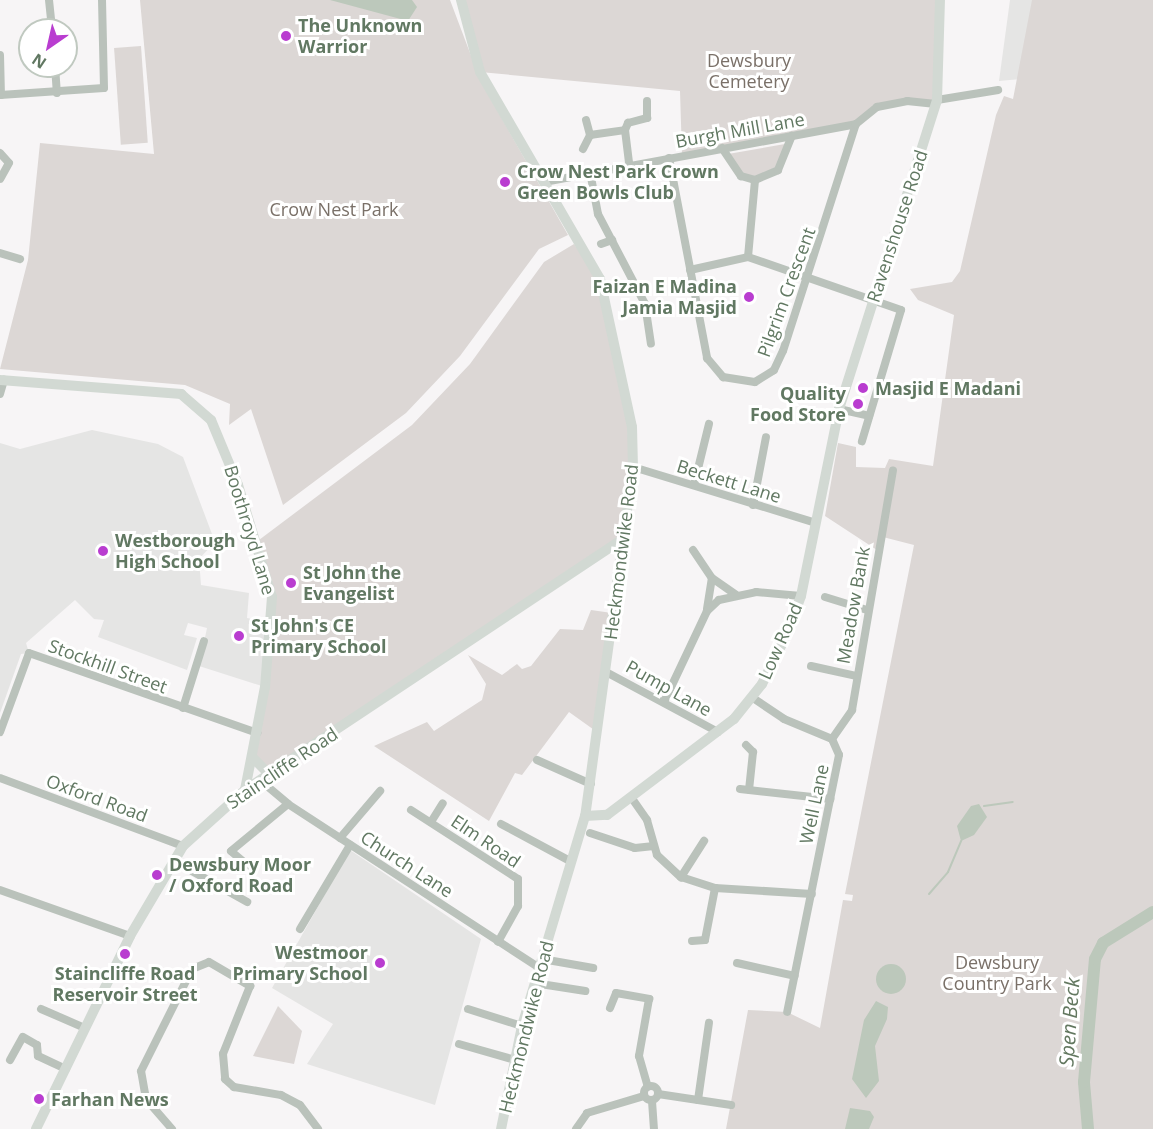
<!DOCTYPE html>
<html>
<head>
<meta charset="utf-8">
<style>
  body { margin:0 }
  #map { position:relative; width:1153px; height:1129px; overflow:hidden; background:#f7f5f6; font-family:"Open Sans",sans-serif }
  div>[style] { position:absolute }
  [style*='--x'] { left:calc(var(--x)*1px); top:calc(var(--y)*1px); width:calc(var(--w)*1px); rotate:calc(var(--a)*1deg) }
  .built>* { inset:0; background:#e5e5e4 }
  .green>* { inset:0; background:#dcd7d5; transform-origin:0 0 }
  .water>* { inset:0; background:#bcc8bb }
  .round { border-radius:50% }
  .stream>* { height:2px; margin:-1px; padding:0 1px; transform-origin:1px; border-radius:1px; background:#bcc8bb }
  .river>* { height:12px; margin:-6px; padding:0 6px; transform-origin:6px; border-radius:6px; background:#bcc8bb }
  .street>* { height:8px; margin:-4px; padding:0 4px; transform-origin:4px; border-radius:4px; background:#bac2bb }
  .street>.ring { margin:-4px; padding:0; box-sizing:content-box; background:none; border:8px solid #bac2bb; border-radius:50% }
  .secondary>* { height:10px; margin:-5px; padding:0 5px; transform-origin:5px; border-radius:5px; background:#d2d9d3 }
  .dots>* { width:16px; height:16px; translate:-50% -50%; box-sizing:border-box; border:3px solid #fff; border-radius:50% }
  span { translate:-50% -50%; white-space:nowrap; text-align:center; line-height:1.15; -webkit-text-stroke:6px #fff; paint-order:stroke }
  .poi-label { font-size:18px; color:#617862; font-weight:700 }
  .left { translate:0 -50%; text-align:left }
  .right { translate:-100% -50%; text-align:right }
  .park-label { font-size:18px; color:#7a7068 }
  .street-label { font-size:18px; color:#617862 }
  .water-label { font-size:20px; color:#637860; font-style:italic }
  .north { position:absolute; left:18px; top:18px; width:60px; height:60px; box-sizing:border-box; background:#fff; border:2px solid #c0c9c0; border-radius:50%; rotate:214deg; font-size:16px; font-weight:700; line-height:24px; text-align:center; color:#617862 }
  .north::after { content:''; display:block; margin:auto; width:21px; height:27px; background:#b93dd0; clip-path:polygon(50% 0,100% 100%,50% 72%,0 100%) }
</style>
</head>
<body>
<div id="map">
  <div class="built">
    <div style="clip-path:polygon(1010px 0,1033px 0,1020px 79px,999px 81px)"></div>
    <div style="clip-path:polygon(92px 430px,158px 444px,183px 457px,215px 542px,199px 559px,201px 585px,249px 593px,247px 618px,273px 623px,265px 687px,199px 666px,207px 628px,188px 623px,184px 635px,197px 638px,187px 670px,98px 637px,104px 620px,94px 619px,75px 600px,26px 643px,29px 653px,21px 654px,0 713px,0 443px,20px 449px)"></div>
    <div style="clip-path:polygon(350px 850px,481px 939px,435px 1105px,307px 1064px,333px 1024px,272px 988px)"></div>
  </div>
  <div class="green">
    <div style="clip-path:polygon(140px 0,450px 0,481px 82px,568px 235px,539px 249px,460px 356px,406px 413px,283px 505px,251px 409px,229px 425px,230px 404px,185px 385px,0 369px,28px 260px,40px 143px,154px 154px)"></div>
    <div style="clip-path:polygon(460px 0,940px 0,937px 100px,877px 107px,856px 124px,682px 155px,680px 91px,480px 72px)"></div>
    <div style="clip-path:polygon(1032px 0,1153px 0,1153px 1129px,726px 1129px,748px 1010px,787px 1012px,820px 1028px,843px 900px,852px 901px,853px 895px,845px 894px,914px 545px,879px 536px,877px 550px,825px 516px,838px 443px,856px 447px,856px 467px,885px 468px,889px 459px,933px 466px,954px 315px,918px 300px,910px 289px,952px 282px,960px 271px,996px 115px,1004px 96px,1013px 99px)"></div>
    <div style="left:141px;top:46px;width:97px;height:27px;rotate:86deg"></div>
    <div style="clip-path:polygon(785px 144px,777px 166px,758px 177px,743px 174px,728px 154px)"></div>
    <div style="clip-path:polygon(574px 244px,600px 279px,632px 427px,621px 540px,270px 775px,252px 757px,273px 623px,255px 543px,412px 425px,470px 364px,544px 262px)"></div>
    <div style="clip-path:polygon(591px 610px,612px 613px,597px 732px,569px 712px,522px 775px,515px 773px,489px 821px,374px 746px,427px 722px,434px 731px,482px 700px,486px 684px,468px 655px,502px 675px,517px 664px,522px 669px,531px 666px,560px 629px,583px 630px)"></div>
    <div style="clip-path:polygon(278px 1006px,302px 1031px,294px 1064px,253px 1056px)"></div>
  </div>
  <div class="water">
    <div style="clip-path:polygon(330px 0,412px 0,417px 7px,408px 21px)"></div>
    <div style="clip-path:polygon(979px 804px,987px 817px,974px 835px,961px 841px,957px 826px,971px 806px)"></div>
    <div class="round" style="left:876px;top:964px;width:30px;height:30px"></div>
    <div style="clip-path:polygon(876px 1001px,888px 1007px,887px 1019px,875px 1046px,879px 1081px,866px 1098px,852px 1079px,864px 1020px)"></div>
    <div style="clip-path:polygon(850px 1108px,870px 1111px,874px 1117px,869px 1129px,845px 1129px)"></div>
  </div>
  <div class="stream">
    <div style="--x:984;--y:806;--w:29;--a:-8"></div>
    <div style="--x:929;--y:894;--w:29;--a:-49"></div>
    <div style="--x:948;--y:872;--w:34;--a:-67"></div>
  </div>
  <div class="river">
    <div style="--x:1088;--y:1129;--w:47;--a:-94.9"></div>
    <div style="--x:1084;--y:1082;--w:123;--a:-84.9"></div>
    <div style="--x:1095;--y:959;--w:18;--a:-63"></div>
    <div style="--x:1103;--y:943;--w:59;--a:-31.8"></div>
  </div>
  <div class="street">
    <div style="--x:49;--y:0;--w:30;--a:84"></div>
    <div style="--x:0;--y:55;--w:40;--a:88.6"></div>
    <div style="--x:55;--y:66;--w:27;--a:86"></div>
    <div style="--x:0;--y:95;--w:104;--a:-3.9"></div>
    <div style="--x:104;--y:88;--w:88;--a:-91.3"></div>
    <div style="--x:937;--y:100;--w:62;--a:-9.3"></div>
    <div style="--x:586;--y:120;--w:16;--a:75"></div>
    <div style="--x:625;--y:130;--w:8;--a:-67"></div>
    <div style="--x:628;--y:123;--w:20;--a:-15"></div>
    <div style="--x:647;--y:118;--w:17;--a:-90"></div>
    <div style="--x:722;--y:148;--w:34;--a:56"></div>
    <div style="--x:741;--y:176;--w:15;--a:16"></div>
    <div style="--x:755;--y:180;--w:25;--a:-23"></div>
    <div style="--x:778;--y:170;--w:37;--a:-68"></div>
    <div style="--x:583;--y:149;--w:16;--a:-63"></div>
    <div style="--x:590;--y:135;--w:35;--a:-8"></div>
    <div style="--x:625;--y:130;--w:35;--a:83"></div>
    <div style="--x:0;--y:153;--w:13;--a:48"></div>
    <div style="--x:9;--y:163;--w:18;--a:119"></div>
    <div style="--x:669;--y:158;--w:204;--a:79.2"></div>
    <div style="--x:707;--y:358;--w:25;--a:50"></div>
    <div style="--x:723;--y:377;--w:32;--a:9"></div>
    <div style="--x:755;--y:382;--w:22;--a:-32"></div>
    <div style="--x:774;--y:370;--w:21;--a:-65"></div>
    <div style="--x:783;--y:351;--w:238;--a:-72.2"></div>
    <div style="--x:590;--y:172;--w:43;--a:79.2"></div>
    <div style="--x:598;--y:214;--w:102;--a:62.4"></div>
    <div style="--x:645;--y:304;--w:40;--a:81.5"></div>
    <div style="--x:544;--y:182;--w:317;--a:-10.5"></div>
    <div style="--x:856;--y:124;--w:27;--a:-39"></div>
    <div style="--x:877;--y:107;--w:31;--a:-11"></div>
    <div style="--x:907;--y:101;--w:29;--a:6"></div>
    <div style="--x:601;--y:244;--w:12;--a:-20"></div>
    <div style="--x:0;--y:253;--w:21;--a:17"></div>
    <div style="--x:748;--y:257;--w:77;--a:-84.8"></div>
    <div style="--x:690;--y:270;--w:59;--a:-12.6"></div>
    <div style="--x:748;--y:257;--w:162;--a:19.1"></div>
    <div style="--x:901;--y:310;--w:137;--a:106.6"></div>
    <div style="--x:0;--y:394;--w:15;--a:-74"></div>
    <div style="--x:839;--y:409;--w:31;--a:13"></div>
    <div style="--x:633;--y:467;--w:191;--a:17"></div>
    <div style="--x:694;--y:485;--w:63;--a:-76.2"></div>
    <div style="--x:753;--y:505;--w:69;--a:-79.2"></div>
    <div style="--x:693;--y:550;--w:34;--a:56"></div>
    <div style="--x:712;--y:578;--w:29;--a:35"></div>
    <div style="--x:825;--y:597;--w:44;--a:17.2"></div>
    <div style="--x:707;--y:609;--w:31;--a:-81"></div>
    <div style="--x:811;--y:666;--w:46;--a:12.5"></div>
    <div style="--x:606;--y:672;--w:127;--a:28.2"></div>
    <div style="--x:753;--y:698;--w:37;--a:34"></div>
    <div style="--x:784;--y:719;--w:52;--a:22.6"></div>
    <div style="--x:832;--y:739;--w:17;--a:66"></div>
    <div style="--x:839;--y:755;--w:262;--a:101.4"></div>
    <div style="--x:664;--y:702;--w:101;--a:-64.7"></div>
    <div style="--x:707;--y:611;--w:16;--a:-43"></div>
    <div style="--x:719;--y:600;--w:38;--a:-12"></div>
    <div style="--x:756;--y:592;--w:45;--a:5.1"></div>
    <div style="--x:183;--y:708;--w:70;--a:-72.6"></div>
    <div style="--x:0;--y:732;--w:84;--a:-69.8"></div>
    <div style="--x:29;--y:653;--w:242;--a:19.3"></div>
    <div style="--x:832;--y:739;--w:35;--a:-55"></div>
    <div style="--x:852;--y:710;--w:243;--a:-80.3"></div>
    <div style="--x:746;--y:745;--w:10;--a:45"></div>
    <div style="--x:753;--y:752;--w:38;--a:96"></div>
    <div style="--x:537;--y:760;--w:59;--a:24"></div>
    <div style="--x:0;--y:778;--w:195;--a:20.4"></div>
    <div style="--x:261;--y:781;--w:35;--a:40"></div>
    <div style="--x:288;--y:804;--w:301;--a:33.1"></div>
    <div style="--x:740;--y:789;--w:91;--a:6.3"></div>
    <div style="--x:631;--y:797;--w:28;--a:55"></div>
    <div style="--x:647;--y:820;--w:36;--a:74"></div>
    <div style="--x:657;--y:855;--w:33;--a:43"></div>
    <div style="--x:681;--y:877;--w:36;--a:18"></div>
    <div style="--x:715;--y:888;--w:97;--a:3.5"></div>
    <div style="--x:411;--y:810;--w:127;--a:32.8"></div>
    <div style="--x:518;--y:879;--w:27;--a:90"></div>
    <div style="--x:518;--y:906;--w:41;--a:119.1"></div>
    <div style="--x:431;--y:822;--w:22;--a:-58"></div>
    <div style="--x:501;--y:824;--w:78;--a:28.2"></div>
    <div style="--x:590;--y:833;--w:47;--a:18.4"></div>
    <div style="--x:635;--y:848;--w:19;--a:-6"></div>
    <div style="--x:340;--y:838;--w:62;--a:-49.6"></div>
    <div style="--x:174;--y:861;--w:84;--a:29.3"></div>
    <div style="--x:251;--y:868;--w:26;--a:-140"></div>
    <div style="--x:231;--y:851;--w:74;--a:-39.5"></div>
    <div style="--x:681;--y:877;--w:43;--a:-57.4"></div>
    <div style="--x:0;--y:890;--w:138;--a:19.5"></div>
    <div style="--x:300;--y:929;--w:98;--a:-59.2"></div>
    <div style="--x:692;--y:941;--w:13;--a:-4"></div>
    <div style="--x:705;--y:940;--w:53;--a:-79.1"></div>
    <div style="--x:542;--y:959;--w:52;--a:10"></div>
    <div style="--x:737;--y:963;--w:59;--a:12.6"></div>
    <div style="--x:534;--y:983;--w:52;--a:8.9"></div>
    <div style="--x:610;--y:1008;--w:16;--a:-68"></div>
    <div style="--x:616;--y:993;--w:34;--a:10"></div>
    <div style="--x:649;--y:999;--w:58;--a:100"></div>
    <div style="--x:639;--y:1056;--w:32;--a:74"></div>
    <div style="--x:41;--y:1009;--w:48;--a:23.4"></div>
    <div style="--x:468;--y:1009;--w:57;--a:17.5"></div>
    <div style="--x:459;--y:1044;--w:58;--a:15.9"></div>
    <div style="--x:10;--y:1060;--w:26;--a:-61"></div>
    <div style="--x:23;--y:1037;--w:16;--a:30"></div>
    <div style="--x:37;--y:1045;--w:11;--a:85"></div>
    <div style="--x:38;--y:1056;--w:31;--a:25"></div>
    <div class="ring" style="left:644px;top:1086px;width:6px;height:6px"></div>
    <div style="--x:658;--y:1094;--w:74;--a:8.6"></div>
    <div style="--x:698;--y:1100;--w:78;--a:-81.9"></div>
    <div style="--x:652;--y:1101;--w:28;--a:86"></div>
    <div style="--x:172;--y:1129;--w:40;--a:-131"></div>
    <div style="--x:146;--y:1099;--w:28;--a:-100"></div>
    <div style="--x:141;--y:1071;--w:114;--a:-63.4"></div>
    <div style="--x:192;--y:969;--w:18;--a:-22"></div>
    <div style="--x:209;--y:962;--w:48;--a:30.3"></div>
    <div style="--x:250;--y:986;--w:73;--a:111.7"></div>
    <div style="--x:223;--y:1054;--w:25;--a:85"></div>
    <div style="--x:225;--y:1079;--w:12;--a:42"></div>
    <div style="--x:234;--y:1087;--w:48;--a:9.7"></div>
    <div style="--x:281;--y:1095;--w:21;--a:28"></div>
    <div style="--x:300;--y:1105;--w:30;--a:53"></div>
    <div style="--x:576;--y:1129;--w:19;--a:-55"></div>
    <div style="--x:587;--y:1113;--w:59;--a:-16.6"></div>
  </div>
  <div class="secondary">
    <div style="--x:461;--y:0;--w:74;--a:75.2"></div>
    <div style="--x:480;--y:72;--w:239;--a:59.9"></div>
    <div style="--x:600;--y:279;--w:151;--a:77.8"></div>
    <div style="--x:632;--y:427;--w:40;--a:88.6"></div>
    <div style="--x:633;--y:467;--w:352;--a:97.8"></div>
    <div style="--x:585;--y:816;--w:219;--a:106.7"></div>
    <div style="--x:522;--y:1026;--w:105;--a:101.5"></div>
    <div style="--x:0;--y:380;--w:182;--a:4.4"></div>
    <div style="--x:181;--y:394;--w:40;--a:41"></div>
    <div style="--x:211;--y:420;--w:70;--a:67.4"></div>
    <div style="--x:238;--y:485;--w:117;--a:73.1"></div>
    <div style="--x:272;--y:597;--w:90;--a:94.4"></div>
    <div style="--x:265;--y:687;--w:105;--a:101"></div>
    <div style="--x:252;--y:757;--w:25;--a:45"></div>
    <div style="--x:585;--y:816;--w:22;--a:-3"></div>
    <div style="--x:607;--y:815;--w:159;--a:-37.1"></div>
    <div style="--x:734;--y:719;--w:45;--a:-51.3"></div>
    <div style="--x:762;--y:684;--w:56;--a:-63.4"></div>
    <div style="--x:787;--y:634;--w:40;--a:-69.8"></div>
    <div style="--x:801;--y:596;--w:191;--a:-78.5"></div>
    <div style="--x:839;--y:409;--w:324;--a:-72.4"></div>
    <div style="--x:937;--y:100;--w:100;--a:-88.3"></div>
    <div style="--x:36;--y:1129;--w:215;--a:-64"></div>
    <div style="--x:130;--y:936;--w:104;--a:-59.5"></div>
    <div style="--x:183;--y:846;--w:84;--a:-42.1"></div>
    <div style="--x:245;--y:790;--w:452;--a:-33.6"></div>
  </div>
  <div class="dots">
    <div style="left:286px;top:36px;background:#b93dd0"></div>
    <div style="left:505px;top:182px;background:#b93dd0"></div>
    <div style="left:749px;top:297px;background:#b93dd0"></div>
    <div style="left:863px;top:388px;background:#b93dd0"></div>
    <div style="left:858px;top:404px;background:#b93dd0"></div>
    <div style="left:103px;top:551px;background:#b93dd0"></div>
    <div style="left:291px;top:583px;background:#b93dd0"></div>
    <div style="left:239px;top:636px;background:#b93dd0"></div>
    <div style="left:157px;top:875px;background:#b93dd0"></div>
    <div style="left:125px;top:954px;background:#b93dd0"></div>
    <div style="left:380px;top:963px;background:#b93dd0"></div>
    <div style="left:39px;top:1099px;background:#b93dd0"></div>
  </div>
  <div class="poi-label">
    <span class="left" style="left:298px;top:36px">The Unknown<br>Warrior</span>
    <span class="left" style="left:517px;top:182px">Crow Nest Park Crown<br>Green Bowls Club</span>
    <span class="right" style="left:737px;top:297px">Faizan E Madina<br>Jamia Masjid</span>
    <span class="left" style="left:875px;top:388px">Masjid E Madani</span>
    <span class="right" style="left:846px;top:404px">Quality<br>Food Store</span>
    <span class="left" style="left:115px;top:551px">Westborough<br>High School</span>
    <span class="left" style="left:303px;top:583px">St John the<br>Evangelist</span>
    <span class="left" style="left:251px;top:636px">St John's CE<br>Primary School</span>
    <span class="left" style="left:169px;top:875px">Dewsbury Moor<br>/ Oxford Road</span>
    <span class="right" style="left:368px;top:963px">Westmoor<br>Primary School</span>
    <span style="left:125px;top:984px">Staincliffe Road<br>Reservoir Street</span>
    <span class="left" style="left:51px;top:1099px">Farhan News</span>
  </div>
  <div class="park-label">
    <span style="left:749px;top:71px">Dewsbury<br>Cemetery</span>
    <span style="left:334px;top:209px">Crow Nest Park</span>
    <span style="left:997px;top:973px">Dewsbury<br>Country Park</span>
  </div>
  <div class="street-label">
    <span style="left:740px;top:130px;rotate:-10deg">Burgh Mill Lane</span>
    <span style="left:897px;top:226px;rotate:-72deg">Ravenshouse Road</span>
    <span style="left:786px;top:292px;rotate:-70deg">Pilgrim Crescent</span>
    <span style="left:729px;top:481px;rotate:17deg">Beckett Lane</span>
    <span style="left:250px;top:530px;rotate:73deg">Boothroyd Lane</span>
    <span style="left:621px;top:552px;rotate:-83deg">Heckmondwike Road</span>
    <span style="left:853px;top:605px;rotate:-80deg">Meadow Bank</span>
    <span style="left:780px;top:641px;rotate:-66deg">Low Road</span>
    <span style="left:108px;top:666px;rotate:20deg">Stockhill Street</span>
    <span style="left:669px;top:688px;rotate:29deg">Pump Lane</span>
    <span style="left:282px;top:768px;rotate:-34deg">Staincliffe Road</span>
    <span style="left:97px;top:798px;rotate:20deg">Oxford Road</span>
    <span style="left:814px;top:804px;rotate:-78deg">Well Lane</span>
    <span style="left:486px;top:841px;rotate:34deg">Elm Road</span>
    <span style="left:407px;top:864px;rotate:33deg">Church Lane</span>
    <span style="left:526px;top:1027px;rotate:-76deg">Heckmondwike Road</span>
  </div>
  <div class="water-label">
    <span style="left:1069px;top:1022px;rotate:-86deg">Spen Beck</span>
  </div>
  <div class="north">N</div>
</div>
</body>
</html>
